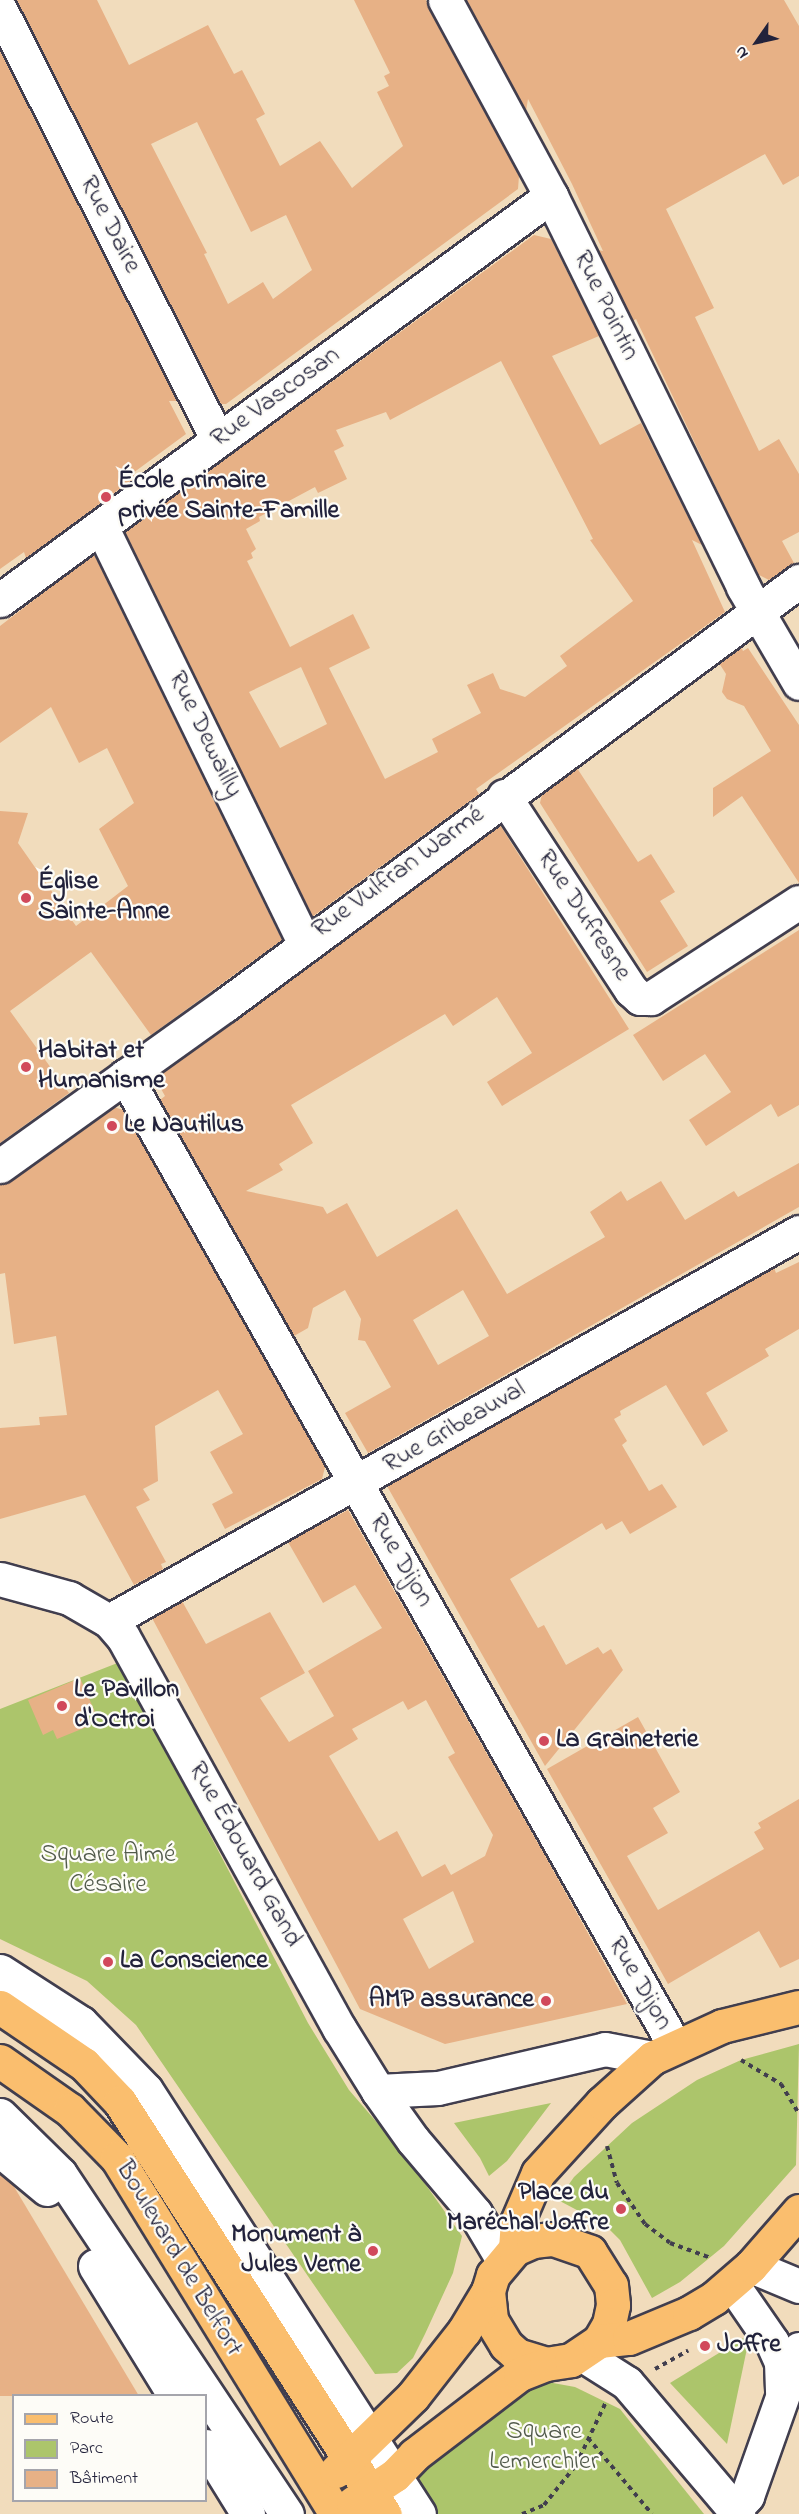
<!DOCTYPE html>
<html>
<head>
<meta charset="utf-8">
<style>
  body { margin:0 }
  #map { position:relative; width:799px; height:2514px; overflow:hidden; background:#f1dcbc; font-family:"Indie Flower",sans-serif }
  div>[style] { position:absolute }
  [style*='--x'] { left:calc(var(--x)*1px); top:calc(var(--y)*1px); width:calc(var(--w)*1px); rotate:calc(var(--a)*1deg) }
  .green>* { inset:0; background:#acc56b }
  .building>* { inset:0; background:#e7b186 }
  .path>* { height:4px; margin-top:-2px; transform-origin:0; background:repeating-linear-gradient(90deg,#413e4e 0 4.5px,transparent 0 9px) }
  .roads { filter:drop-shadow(2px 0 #413e4e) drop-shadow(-2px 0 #413e4e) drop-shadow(0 2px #413e4e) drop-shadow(0 -2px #413e4e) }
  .minor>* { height:33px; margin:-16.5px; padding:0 16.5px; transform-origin:16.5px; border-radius:16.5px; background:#fff }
  .major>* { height:33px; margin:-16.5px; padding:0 16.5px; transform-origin:16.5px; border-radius:16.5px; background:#fabe6e }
  .dots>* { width:16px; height:16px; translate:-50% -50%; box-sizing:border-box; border:3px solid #fdfcf7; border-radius:50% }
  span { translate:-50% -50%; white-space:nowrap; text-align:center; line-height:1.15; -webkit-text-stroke:4.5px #fdfcf7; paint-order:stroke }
  .street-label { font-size:26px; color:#22223b }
  .poi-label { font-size:26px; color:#22223b; font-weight:700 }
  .left { translate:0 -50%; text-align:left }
  .right { translate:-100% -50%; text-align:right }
  .park-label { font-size:26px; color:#525b4c }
  .legend { position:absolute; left:12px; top:2394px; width:195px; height:108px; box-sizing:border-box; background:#fdfcf7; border:2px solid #a5a5ac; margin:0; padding:8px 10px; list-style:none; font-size:18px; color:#22223b }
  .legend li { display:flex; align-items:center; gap:12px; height:30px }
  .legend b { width:30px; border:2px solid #a5a5ac }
  .north { position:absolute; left:727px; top:12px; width:60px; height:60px; -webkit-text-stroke:4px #fdfcf7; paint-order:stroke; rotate:236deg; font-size:16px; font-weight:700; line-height:24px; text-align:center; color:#22223b }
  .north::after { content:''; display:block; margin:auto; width:21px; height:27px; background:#22223b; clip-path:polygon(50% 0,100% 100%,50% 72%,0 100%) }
</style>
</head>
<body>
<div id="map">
  <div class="green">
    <div style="clip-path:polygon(120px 1662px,308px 2023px,349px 2090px,404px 2154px,462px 2236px,453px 2273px,425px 2334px,413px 2358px,397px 2373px,375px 2374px,136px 2025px,87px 1981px,0 1939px,0 1709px)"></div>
    <div style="clip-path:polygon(799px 2044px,796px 2165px,724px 2246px,680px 2282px,652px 2298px,620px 2240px,605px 2225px,558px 2200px,574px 2177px,632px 2123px,697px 2080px,741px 2060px)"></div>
    <div style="clip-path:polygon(551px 2103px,507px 2161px,489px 2176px,480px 2158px,454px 2123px)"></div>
    <div style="clip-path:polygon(750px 2334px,727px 2444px,670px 2383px)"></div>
    <div style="clip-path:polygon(542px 2381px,575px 2387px,620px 2409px,704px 2514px,436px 2514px,414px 2481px,444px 2448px,512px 2387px)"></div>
  </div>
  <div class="building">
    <div style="clip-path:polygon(evenodd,16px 0,97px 0,129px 65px,208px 25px,234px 74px,242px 70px,265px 114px,256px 119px,280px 166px,320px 141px,352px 188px,403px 146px,377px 92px,389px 86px,384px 76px,390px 73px,354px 0,426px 0,519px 176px,518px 189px,226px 404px,221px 404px,16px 0,197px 122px,251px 232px,286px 215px,312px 270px,273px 299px,263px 282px,228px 304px,204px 254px,207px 253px,151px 144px,197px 122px)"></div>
    <div style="clip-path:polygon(466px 0,784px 0,799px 26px,799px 176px,783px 185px,765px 154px,666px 209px,714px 308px,695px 317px,759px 451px,779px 439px,799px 474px,799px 532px,782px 541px,794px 563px,769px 580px,757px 574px,636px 319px,633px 321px,598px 250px,603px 251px,572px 184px,528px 99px,526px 111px)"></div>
    <div style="clip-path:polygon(0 51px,177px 401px,169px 401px,186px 434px,133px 473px,136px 477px,26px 558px,24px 552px,0 569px)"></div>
    <div style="clip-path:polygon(evenodd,534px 235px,551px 239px,599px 336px,552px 356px,600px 445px,641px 423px,702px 545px,692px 540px,725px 612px,476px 789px,479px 794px,312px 917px,125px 532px,534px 235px,501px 361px,593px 539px,590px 540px,633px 601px,560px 656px,567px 666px,525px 697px,500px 689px,493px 673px,467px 685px,481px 713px,432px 739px,438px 752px,385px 779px,329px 668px,370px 648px,353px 614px,290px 647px,247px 561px,253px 558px,251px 553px,256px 549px,246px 529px,260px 521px,259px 517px,315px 487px,318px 493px,347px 479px,334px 451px,344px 446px,336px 430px,386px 412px,390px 420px,501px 361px,534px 235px,301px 667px,327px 724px,280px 748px,249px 692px,301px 667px)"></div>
    <div style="clip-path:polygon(94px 554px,282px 940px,151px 1035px,91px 952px,84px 957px,10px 1011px,69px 1093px,0 1143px,0 811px,28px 813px,18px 843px,76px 926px,128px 886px,99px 829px,134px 803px,107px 748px,79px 763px,51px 707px,0 743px,0 626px)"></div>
    <div style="clip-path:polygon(741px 647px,743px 651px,748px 648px,799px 725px,799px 883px,742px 796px,713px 817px,713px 788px,771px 751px,744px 706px,727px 699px,722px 692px,726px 674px,719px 663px)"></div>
    <div style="clip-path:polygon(577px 768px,638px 862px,651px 854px,675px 892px,660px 901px,688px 946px,647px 972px,540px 803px,542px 794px)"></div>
    <div style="clip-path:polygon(evenodd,500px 825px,629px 1029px,502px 1106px,487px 1082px,532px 1053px,497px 997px,453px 1026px,445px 1014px,291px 1105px,313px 1143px,279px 1164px,283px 1170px,246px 1191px,323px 1207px,327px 1214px,347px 1203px,377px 1257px,457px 1209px,507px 1294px,605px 1237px,590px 1212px,621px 1191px,627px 1201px,661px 1181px,685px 1220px,734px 1191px,738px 1197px,799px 1163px,799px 1207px,368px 1453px,345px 1413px,391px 1387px,365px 1341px,358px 1340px,361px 1319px,345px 1290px,313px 1308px,308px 1328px,294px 1336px,160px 1100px,165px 1096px,155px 1078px,500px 825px,463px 1290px,489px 1336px,438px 1365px,413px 1320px,463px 1290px)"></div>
    <div style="clip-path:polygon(799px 930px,799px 1105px,778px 1117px,771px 1104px,706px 1146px,689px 1120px,731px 1092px,705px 1054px,663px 1081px,633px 1035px)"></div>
    <div style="clip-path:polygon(114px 1107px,123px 1110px,325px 1467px,322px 1479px,225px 1529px,212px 1504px,233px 1493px,210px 1452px,243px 1434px,218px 1390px,155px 1426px,158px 1481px,143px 1489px,150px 1500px,136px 1507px,166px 1562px,161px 1564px,163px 1569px,134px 1585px,85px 1495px,0 1519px,0 1428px,40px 1425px,39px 1417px,67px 1415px,56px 1336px,14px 1344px,5px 1273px,0 1274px,0 1184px,11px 1181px)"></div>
    <div style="clip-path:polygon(799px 1262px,799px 1329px,765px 1349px,769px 1356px,706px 1393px,728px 1431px,703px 1446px,666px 1385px,620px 1411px,621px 1415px,614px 1419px,627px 1441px,622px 1445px,649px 1491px,662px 1484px,677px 1507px,630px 1534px,622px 1521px,606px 1530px,602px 1523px,510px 1579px,538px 1628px,544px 1625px,566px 1665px,598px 1647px,603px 1654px,611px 1649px,623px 1670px,545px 1766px,387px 1486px,774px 1268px,776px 1273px)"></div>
    <div style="clip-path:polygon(evenodd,348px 1510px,548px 1861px,627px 2004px,445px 2044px,360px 2009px,152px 1618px,182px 1601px,206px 1644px,270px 1612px,305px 1673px,260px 1698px,289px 1742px,334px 1716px,308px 1671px,382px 1628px,355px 1585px,323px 1603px,288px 1542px,348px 1510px,426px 1700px,455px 1753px,448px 1757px,493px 1835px,485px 1856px,451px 1875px,445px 1864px,422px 1877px,397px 1831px,379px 1841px,329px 1756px,358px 1739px,352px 1729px,403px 1701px,408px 1710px,426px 1700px,348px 1510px,453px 1891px,474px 1942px,429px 1969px,403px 1919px,453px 1891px)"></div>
    <div style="clip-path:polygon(80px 1678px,95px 1712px,85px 1716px,89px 1726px,57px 1739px,53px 1730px,43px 1735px,28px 1700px)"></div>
    <div style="clip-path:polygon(638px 1717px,680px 1792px,653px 1808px,668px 1833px,627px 1856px,658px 1910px,764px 1849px,754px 1832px,761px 1828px,758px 1823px,799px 1799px,799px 1959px,780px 1968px,759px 1931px,668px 1984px,547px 1769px)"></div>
    <div style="clip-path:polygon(0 2174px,13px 2185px,139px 2396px,0 2396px)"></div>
  </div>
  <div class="path">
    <div style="--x:741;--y:2060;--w:47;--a:31"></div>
    <div style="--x:781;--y:2084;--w:35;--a:59"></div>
    <div style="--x:607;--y:2146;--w:38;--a:75"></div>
    <div style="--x:617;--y:2183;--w:50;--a:55.7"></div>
    <div style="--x:645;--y:2224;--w:31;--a:37"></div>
    <div style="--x:670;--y:2243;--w:44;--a:20.1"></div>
    <div style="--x:655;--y:2369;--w:38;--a:-29"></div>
    <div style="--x:588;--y:2438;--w:99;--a:49.9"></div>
    <div style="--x:522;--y:2514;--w:24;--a:-22"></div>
    <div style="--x:544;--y:2505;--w:51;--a:-51.3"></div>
    <div style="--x:576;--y:2465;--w:68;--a:-64.6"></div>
  </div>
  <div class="roads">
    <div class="minor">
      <div style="--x:445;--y:0;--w:223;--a:61.6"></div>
      <div style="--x:551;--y:196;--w:436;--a:63.8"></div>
      <div style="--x:743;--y:587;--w:111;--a:59.7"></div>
      <div style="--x:0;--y:9;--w:483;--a:63.2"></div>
      <div style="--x:102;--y:528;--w:462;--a:64"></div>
      <div style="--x:0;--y:600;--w:683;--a:-36.25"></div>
      <div style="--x:504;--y:796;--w:232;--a:56.8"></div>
      <div style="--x:631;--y:990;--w:12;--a:42"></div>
      <div style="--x:640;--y:998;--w:11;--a:0"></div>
      <div style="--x:651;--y:998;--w:176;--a:-33"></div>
      <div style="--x:125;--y:1076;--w:1115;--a:60.45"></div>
      <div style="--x:0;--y:1166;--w:277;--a:-35.6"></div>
      <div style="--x:225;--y:1005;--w:714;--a:-36.45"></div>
      <div style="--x:0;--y:1579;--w:72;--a:15.4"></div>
      <div style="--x:69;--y:1598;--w:46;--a:29.9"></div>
      <div style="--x:109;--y:1621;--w:21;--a:49"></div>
      <div style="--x:123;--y:1637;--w:447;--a:61.1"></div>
      <div style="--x:339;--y:2028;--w:74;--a:58.2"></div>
      <div style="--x:378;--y:2091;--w:60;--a:54.5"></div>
      <div style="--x:413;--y:2140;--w:96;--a:49.7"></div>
      <div style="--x:475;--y:2213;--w:55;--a:59.2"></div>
      <div style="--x:109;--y:1621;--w:792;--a:-29.41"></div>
      <div style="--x:0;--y:1971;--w:96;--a:32.7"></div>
      <div style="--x:81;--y:2023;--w:93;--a:45.9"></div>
      <div style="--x:146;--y:2090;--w:504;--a:57.22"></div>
      <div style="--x:378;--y:2091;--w:60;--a:-2.9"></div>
      <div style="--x:438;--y:2088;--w:171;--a:-13.1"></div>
      <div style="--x:605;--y:2049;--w:48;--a:10.8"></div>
      <div style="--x:0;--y:2115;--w:84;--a:44.5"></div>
      <div style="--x:60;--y:2174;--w:409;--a:56.3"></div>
      <div style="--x:0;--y:2150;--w:61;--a:39.7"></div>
      <div style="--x:95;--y:2266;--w:153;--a:58.4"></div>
      <div style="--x:751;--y:2266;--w:52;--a:22.6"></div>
      <div style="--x:732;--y:2284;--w:70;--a:55.4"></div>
      <div style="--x:772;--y:2342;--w:22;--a:66"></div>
      <div style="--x:781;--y:2362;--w:30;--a:88"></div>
      <div style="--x:583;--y:2355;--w:52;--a:32.5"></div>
      <div style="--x:627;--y:2383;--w:172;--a:49.7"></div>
      <div style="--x:206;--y:2446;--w:80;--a:58.3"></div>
      <div style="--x:735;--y:2509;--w:18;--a:-47"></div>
      <div style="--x:747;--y:2496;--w:156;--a:-70.5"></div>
    </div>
    <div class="major">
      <div style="--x:0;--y:2007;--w:102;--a:34.2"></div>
      <div style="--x:84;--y:2064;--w:52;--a:46.5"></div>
      <div style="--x:120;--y:2102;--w:490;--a:57.3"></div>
      <div style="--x:0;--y:2061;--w:85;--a:35"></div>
      <div style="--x:70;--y:2110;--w:67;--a:45.6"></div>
      <div style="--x:117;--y:2158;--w:418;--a:58.4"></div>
      <div style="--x:515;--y:2249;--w:27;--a:-86"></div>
      <div style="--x:517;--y:2222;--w:53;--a:-66.8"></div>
      <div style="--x:538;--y:2173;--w:95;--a:-47.6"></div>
      <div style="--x:602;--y:2103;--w:67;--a:-42"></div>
      <div style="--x:652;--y:2058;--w:77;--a:-24.6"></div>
      <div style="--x:722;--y:2026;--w:79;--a:-13.9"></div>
      <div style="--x:488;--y:2291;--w:29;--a:84"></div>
      <div style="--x:491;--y:2320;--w:29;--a:59"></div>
      <div style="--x:506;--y:2345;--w:15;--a:42"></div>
      <div style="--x:517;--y:2355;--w:30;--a:17"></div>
      <div style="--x:336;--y:2471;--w:107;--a:-44.2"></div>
      <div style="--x:413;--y:2396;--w:83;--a:-51.9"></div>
      <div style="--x:464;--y:2331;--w:47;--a:-59"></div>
      <div style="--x:488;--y:2291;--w:17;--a:-73"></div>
      <div style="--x:493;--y:2275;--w:34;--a:-50"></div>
      <div style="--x:515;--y:2249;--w:20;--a:-24"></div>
      <div style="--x:533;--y:2241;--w:20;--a:-6"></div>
      <div style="--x:553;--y:2239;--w:39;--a:19"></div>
      <div style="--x:590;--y:2252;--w:39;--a:58"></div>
      <div style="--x:611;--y:2285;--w:20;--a:84"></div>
      <div style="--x:613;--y:2305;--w:19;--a:102"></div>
      <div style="--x:609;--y:2324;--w:20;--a:120"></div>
      <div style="--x:353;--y:2503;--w:50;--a:-33.7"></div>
      <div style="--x:395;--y:2475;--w:28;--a:-46"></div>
      <div style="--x:414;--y:2455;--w:133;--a:-37.4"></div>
      <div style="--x:520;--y:2374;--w:28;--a:-21"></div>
      <div style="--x:546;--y:2364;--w:25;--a:-9"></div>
      <div style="--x:571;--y:2360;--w:34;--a:-34"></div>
      <div style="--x:599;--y:2341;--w:30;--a:-6"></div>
      <div style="--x:629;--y:2338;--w:65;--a:-22.6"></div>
      <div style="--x:689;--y:2313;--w:29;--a:-31"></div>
      <div style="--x:714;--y:2298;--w:49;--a:-40.9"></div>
      <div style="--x:751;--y:2266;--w:73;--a:-48.9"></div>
    </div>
  </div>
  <div class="dots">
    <div style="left:106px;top:497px;background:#d1495b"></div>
    <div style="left:26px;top:898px;background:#d1495b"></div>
    <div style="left:26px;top:1067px;background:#d1495b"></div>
    <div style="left:112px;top:1126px;background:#d1495b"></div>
    <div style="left:62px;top:1706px;background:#d1495b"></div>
    <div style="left:544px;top:1741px;background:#d1495b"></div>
    <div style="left:108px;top:1962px;background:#d1495b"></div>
    <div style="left:546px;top:2001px;background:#d1495b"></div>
    <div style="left:621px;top:2209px;background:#d1495b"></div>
    <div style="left:373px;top:2251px;background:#d1495b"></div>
    <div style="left:705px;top:2346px;background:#d1495b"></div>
  </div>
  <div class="street-label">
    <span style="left:109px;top:225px;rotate:63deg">Rue Daire</span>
    <span style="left:605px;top:306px;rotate:64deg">Rue Pointin</span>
    <span style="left:276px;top:398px;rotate:-36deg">Rue Vascosan</span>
    <span style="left:204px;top:735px;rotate:64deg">Rue Dewailly</span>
    <span style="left:399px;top:873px;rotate:-36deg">Rue Vulfran Warmé</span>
    <span style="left:583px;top:916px;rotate:57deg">Rue Dufresne</span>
    <span style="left:455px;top:1428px;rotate:-30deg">Rue Gribeauval</span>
    <span style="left:400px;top:1561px;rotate:60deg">Rue Dijon</span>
    <span style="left:244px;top:1855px;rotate:61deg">Rue Édouard Gand</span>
    <span style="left:639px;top:1984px;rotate:60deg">Rue Dijon</span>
    <span style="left:178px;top:2259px;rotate:59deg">Boulevard de Belfort</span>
  </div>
  <div class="poi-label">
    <span class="left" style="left:118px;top:497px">École primaire<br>privée Sainte-Famille</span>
    <span class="left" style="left:38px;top:898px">Église<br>Sainte-Anne</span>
    <span class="left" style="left:38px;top:1067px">Habitat et<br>Humanisme</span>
    <span class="left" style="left:124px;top:1126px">Le Nautilus</span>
    <span class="left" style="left:74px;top:1706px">Le Pavillon<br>d'Octroi</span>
    <span class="left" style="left:556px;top:1741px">La Graineterie</span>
    <span class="left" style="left:120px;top:1962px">La Conscience</span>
    <span class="right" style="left:534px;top:2001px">AMP assurance</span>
    <span class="right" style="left:609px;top:2209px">Place du<br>Maréchal Joffre</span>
    <span class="right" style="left:361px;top:2251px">Monument à<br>Jules Verne</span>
    <span class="left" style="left:717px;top:2346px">Joffre</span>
  </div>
  <div class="park-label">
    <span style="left:108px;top:1871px">Square Aimé<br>Césaire</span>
    <span style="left:544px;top:2448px">Square<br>Lemerchier</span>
  </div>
  <ul class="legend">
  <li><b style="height:8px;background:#fabe6e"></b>Route</li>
  <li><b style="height:16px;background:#acc56b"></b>Parc</li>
  <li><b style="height:16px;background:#e7b186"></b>Bâtiment</li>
  </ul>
  <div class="north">N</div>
</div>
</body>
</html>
